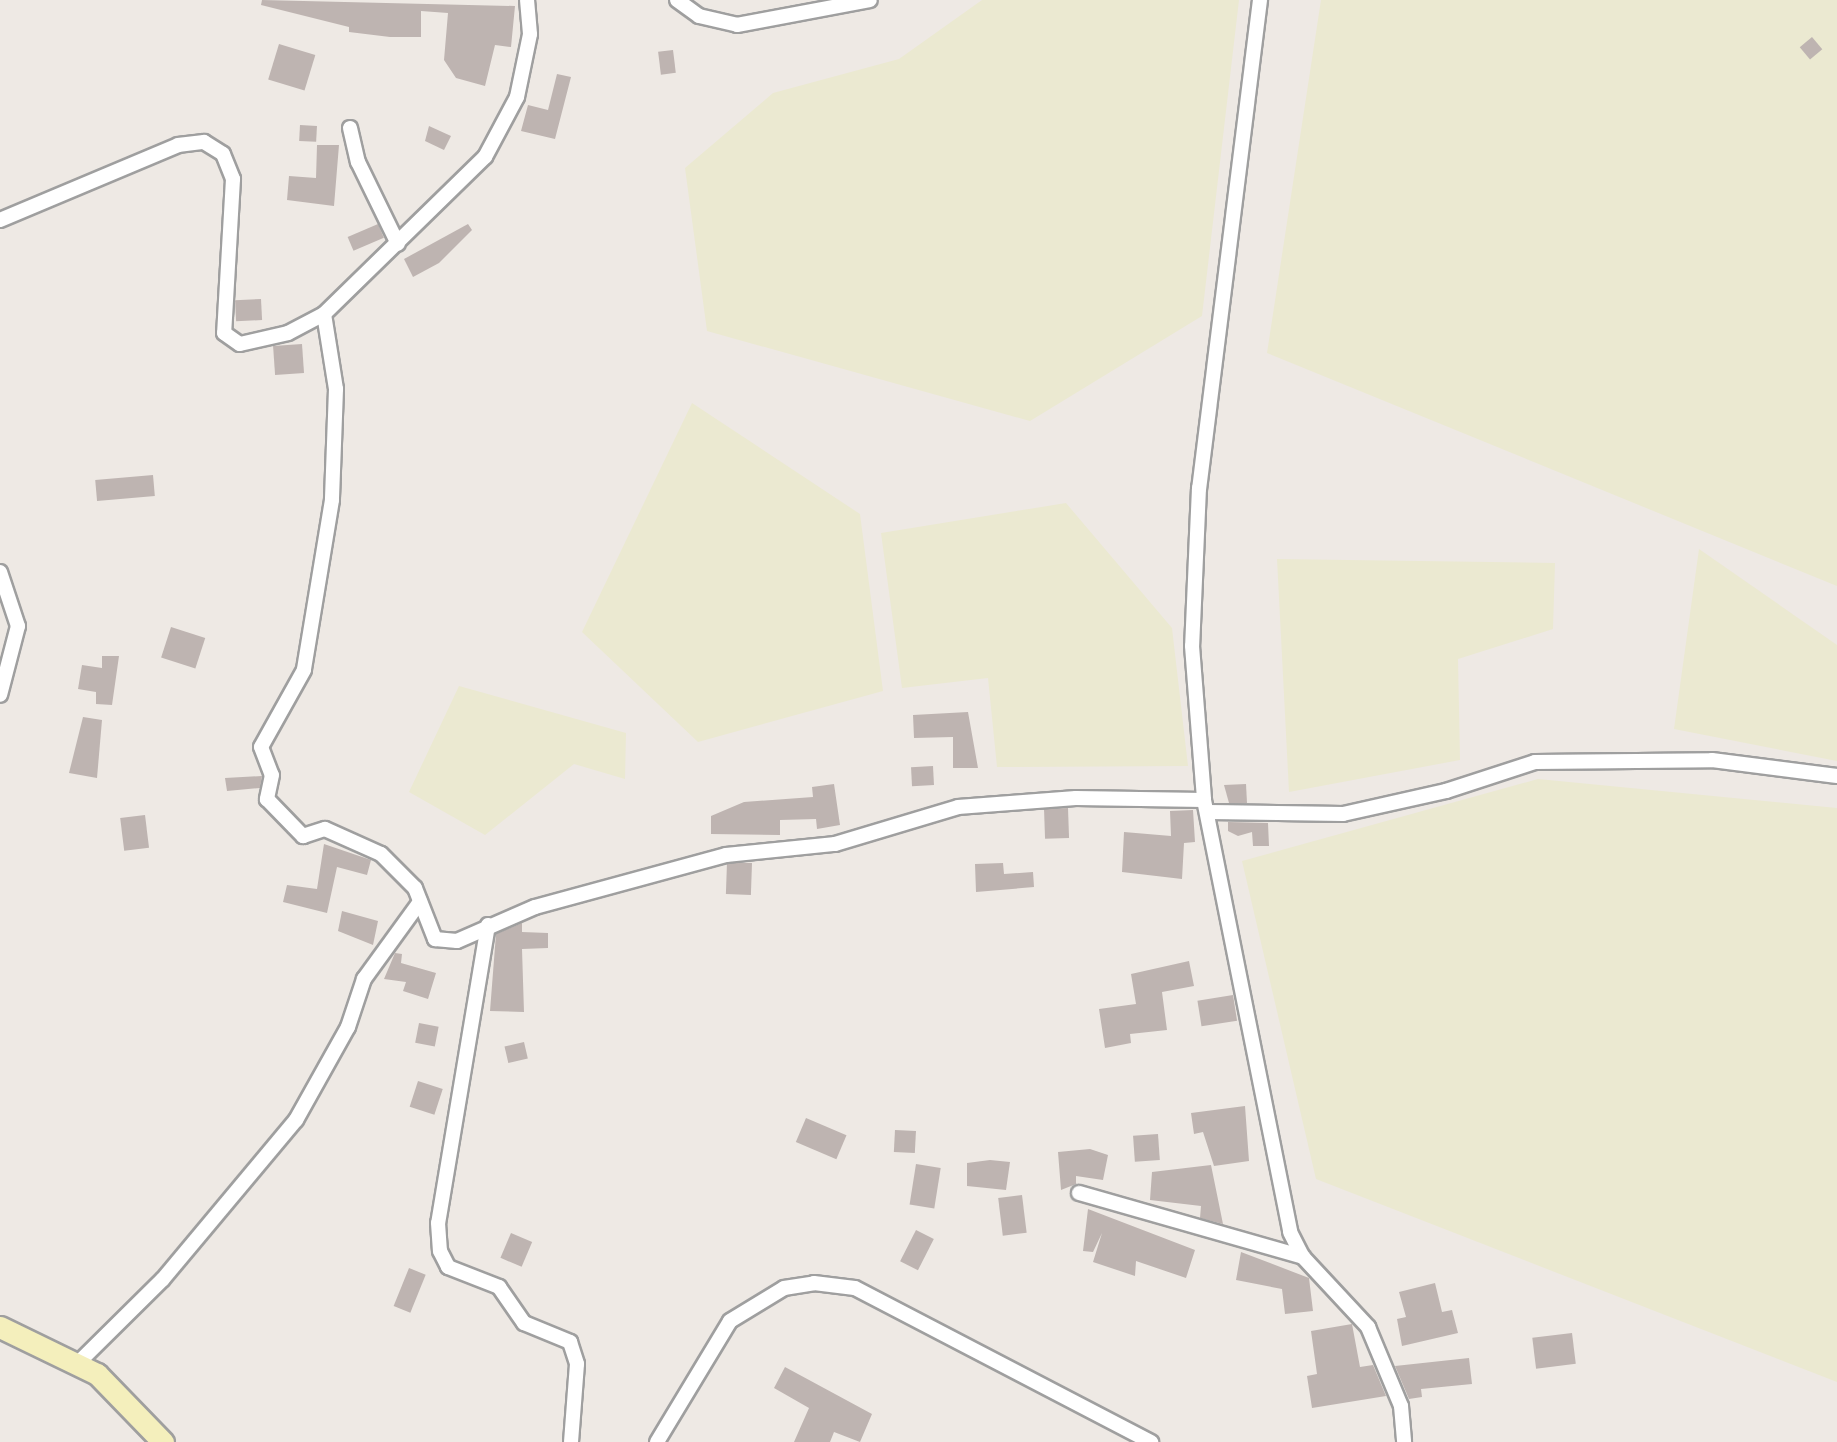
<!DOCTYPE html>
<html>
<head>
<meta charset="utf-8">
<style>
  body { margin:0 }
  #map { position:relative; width:1837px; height:1442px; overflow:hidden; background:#eee9e4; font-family:"Asap Condensed",sans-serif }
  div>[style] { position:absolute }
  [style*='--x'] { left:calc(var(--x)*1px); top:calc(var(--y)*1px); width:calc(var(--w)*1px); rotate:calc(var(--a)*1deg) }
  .farmland>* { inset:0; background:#ebe9d1 }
  .building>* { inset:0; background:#beb4b1; transform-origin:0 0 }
  .roads { filter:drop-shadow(2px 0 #9f9f9f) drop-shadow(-2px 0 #9f9f9f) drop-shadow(0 2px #9f9f9f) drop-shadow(0 -2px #9f9f9f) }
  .street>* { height:14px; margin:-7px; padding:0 7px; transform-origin:7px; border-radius:7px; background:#fff }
  .secondary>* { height:21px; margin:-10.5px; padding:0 10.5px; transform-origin:10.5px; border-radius:10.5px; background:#f4efbc }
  span { translate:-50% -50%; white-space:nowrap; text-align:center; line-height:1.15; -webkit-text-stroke:7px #fff; paint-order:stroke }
</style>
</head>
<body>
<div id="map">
  <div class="farmland">
    <div style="clip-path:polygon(982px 0,1239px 0,1202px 316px,1030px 421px,707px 331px,685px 168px,773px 93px,899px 59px)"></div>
    <div style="clip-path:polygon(1321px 0,1837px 0,1837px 586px,1267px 353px)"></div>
    <div style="clip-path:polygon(692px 403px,860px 514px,883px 691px,698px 742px,582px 632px)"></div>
    <div style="clip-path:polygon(1066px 503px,1172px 628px,1188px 766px,997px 767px,988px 678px,902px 688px,881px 533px)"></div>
    <div style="clip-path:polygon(1699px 549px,1837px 645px,1837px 761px,1674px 729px)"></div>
    <div style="clip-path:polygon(1277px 559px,1555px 563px,1553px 629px,1458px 659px,1460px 760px,1289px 792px)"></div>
    <div style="clip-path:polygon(459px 686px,626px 733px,625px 779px,574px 764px,485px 835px,409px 792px)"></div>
    <div style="clip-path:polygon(1538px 779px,1837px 808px,1837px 1382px,1316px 1179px,1242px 861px)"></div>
  </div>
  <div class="building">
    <div style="clip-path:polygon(262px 0,515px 6px,511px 47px,495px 45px,485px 86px,456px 78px,444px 60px,448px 13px,421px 11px,421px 37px,390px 37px,349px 32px,349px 27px,261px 5px)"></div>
    <div style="left:1812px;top:37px;width:16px;height:16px;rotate:50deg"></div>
    <div style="left:279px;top:44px;width:38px;height:37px;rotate:17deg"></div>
    <div style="left:673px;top:50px;width:23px;height:15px;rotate:83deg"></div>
    <div style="clip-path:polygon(557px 74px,571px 77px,555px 139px,521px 131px,528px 105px,548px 110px)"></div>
    <div style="left:300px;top:125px;width:17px;height:16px;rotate:3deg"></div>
    <div style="clip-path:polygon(429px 126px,451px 136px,444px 150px,425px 141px)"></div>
    <div style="clip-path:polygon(317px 145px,339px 145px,334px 206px,287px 200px,289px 176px,316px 178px)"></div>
    <div style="left:378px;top:224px;width:15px;height:33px;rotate:67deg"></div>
    <div style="clip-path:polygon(468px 224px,472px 230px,439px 263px,413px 277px,404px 259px)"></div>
    <div style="left:261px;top:299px;width:21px;height:26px;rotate:87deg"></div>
    <div style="left:302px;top:344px;width:29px;height:29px;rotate:86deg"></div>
    <div style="left:153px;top:475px;width:21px;height:58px;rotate:85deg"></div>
    <div style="left:171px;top:627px;width:36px;height:32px;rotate:18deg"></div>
    <div style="clip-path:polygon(102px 656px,119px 656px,112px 705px,96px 704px,96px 692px,78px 689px,82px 665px,102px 668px)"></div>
    <div style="clip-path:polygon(968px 712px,978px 768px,953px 768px,953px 737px,914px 738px,913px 715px)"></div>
    <div style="clip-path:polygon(83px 717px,102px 720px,97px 778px,69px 773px)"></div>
    <div style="left:933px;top:766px;width:19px;height:22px;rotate:87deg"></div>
    <div style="clip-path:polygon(262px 776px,260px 788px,227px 791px,225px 778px)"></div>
    <div style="clip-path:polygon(834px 784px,840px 825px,817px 829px,816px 819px,780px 820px,780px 835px,711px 834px,711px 816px,744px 802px,813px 797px,812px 787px)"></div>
    <div style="clip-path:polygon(1246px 784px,1247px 803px,1229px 803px,1224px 785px)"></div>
    <div style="left:1068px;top:808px;width:30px;height:24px;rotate:88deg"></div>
    <div style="clip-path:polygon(1193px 810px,1195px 842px,1184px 843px,1182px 879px,1122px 872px,1124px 832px,1171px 836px,1170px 811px)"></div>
    <div style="left:145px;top:815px;width:33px;height:25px;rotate:83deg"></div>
    <div style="clip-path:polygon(1228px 822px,1268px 823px,1269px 846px,1253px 846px,1252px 832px,1238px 836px,1228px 831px)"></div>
    <div style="clip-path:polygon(324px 844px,371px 860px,367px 875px,337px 867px,327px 913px,283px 902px,287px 885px,317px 889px)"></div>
    <div style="left:752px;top:863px;width:32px;height:25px;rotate:92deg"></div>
    <div style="clip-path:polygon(1003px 863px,1004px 874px,1033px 872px,1034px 887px,976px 892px,975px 864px)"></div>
    <div style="clip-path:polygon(342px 911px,378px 921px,373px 945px,338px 931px)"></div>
    <div style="clip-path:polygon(522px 923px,522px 932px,548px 933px,548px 948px,522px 949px,524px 1012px,490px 1011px,496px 934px)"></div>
    <div style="clip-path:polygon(395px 953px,402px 954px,401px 963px,436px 973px,428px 999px,403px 991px,406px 982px,384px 979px)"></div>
    <div style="clip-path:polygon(1189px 961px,1194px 986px,1162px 992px,1167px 1030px,1130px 1034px,1131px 1043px,1105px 1048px,1099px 1009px,1136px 1004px,1131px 974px)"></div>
    <div style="left:1233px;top:995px;width:26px;height:36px;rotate:81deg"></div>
    <div style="left:419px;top:1023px;width:20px;height:20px;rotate:11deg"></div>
    <div style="left:524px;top:1042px;width:17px;height:20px;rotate:77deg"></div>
    <div style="left:418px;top:1081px;width:26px;height:27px;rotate:18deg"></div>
    <div style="clip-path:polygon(1245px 1106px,1249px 1161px,1214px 1166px,1203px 1132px,1194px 1134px,1191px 1113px)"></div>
    <div style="left:806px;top:1118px;width:44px;height:26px;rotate:23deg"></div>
    <div style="left:895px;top:1130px;width:21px;height:22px;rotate:3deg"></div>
    <div style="left:1158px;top:1134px;width:26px;height:25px;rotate:86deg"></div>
    <div style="clip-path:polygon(1090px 1149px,1108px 1155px,1103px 1180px,1076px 1176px,1076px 1184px,1061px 1190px,1058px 1152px)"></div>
    <div style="clip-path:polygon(990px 1160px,1010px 1162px,1006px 1190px,967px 1186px,967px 1163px)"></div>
    <div style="left:916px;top:1164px;width:25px;height:41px;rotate:9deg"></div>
    <div style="clip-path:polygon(1211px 1165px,1223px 1224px,1200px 1218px,1201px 1206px,1150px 1200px,1152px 1172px)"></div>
    <div style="left:1022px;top:1195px;width:38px;height:24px;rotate:83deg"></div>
    <div style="clip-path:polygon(1088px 1209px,1195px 1250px,1186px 1278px,1136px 1261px,1135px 1276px,1093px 1262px,1102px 1233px,1093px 1252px,1083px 1251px)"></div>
    <div style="left:916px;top:1230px;width:20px;height:35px;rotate:27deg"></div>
    <div style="left:511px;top:1233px;width:23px;height:27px;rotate:23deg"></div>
    <div style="clip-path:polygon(1241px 1252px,1309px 1278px,1313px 1311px,1285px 1314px,1282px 1289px,1236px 1280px)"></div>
    <div style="left:409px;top:1268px;width:18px;height:41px;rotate:22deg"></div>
    <div style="clip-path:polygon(1435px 1283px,1442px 1312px,1452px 1310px,1458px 1333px,1402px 1346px,1397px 1319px,1406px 1317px,1399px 1292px)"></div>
    <div style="clip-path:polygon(1352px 1324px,1360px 1367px,1373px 1365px,1386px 1396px,1312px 1408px,1307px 1376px,1317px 1374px,1311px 1331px)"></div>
    <div style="left:1572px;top:1333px;width:31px;height:40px;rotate:83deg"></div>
    <div style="clip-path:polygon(1469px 1358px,1472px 1384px,1421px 1389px,1422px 1397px,1409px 1399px,1395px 1366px)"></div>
    <div style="clip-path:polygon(785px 1367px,872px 1414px,860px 1442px,834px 1432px,830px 1442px,794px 1442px,809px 1408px,774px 1388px)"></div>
  </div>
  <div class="roads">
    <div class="street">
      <div style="--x:677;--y:0;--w:27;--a:36"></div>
      <div style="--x:699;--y:16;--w:39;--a:13"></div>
      <div style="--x:737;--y:25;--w:135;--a:-10.6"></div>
      <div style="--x:1260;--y:0;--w:492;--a:97.1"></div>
      <div style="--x:1199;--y:488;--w:158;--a:92.5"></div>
      <div style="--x:1192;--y:646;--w:154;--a:85.5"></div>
      <div style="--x:1204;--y:800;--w:440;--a:78.7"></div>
      <div style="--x:1290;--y:1232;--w:28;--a:63"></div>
      <div style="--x:1303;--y:1257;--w:96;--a:47.1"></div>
      <div style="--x:1368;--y:1327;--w:86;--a:67.3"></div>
      <div style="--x:1401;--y:1406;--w:36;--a:85"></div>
      <div style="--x:350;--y:128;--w:35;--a:77"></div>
      <div style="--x:358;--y:162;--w:91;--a:64"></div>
      <div style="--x:0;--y:220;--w:193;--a:-22.8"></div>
      <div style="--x:178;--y:145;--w:26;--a:-7"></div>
      <div style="--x:204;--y:142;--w:22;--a:32"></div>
      <div style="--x:223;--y:154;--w:27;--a:68"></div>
      <div style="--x:233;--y:179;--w:154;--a:93.3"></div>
      <div style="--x:224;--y:333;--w:19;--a:35"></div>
      <div style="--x:240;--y:344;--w:49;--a:-12.9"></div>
      <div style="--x:288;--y:333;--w:41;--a:-27.8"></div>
      <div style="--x:324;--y:314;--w:225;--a:-44.3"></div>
      <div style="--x:485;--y:157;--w:68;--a:-61.9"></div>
      <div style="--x:517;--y:97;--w:64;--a:-78.3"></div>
      <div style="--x:530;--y:34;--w:34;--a:-95"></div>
      <div style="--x:324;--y:314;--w:76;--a:80.9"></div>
      <div style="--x:336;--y:389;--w:111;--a:92.1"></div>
      <div style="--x:332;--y:500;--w:172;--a:99.4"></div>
      <div style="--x:304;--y:670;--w:88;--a:119.2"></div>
      <div style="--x:261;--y:747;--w:30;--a:69"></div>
      <div style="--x:272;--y:775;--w:25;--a:102"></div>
      <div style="--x:267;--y:799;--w:52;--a:45.8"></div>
      <div style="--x:303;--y:836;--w:23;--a:-18"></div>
      <div style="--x:325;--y:829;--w:61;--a:24.1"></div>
      <div style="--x:381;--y:854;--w:48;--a:45"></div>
      <div style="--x:415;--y:888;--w:55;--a:68.6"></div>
      <div style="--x:435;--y:939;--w:22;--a:5"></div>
      <div style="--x:457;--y:941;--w:85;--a:-23.6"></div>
      <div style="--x:535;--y:907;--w:198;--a:-15.2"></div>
      <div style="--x:726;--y:855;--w:110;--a:-5.8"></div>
      <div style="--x:835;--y:844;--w:128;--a:-16.7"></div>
      <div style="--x:958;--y:807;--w:118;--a:-4.4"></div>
      <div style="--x:1076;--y:798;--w:128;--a:0.9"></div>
      <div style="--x:0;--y:572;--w:57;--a:71.6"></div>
      <div style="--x:18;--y:626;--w:71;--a:104.6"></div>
      <div style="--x:1207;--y:812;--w:136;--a:0.8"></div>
      <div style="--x:1343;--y:814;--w:106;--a:-12.6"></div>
      <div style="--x:1446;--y:791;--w:94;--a:-18"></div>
      <div style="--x:1535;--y:762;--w:177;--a:-0.6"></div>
      <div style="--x:1712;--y:760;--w:126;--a:7.3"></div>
      <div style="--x:488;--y:925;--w:302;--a:99.5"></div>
      <div style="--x:438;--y:1223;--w:28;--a:86"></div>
      <div style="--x:440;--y:1251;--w:18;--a:63"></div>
      <div style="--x:448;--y:1267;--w:55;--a:21.4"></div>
      <div style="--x:499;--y:1287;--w:44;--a:55.2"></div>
      <div style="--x:524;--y:1323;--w:50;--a:22.4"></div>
      <div style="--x:570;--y:1342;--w:23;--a:72"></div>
      <div style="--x:577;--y:1364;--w:78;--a:94.4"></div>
      <div style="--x:1079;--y:1193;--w:233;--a:15.9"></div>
      <div style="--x:76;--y:1365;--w:122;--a:-44.7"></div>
      <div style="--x:163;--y:1279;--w:207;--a:-50.1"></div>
      <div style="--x:296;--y:1120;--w:107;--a:-60.8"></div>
      <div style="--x:348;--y:1027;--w:51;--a:-71.6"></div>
      <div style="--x:364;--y:979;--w:95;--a:-54"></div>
      <div style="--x:657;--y:1442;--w:141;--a:-58.9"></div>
      <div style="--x:730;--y:1321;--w:63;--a:-31.4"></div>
      <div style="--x:784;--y:1288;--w:30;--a:-9"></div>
      <div style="--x:814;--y:1283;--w:41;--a:7"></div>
      <div style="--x:855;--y:1288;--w:334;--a:27.5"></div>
    </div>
    <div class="secondary">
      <div style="--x:0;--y:1327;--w:108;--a:25.9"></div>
      <div style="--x:97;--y:1374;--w:95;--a:45.9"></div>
    </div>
  </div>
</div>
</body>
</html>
